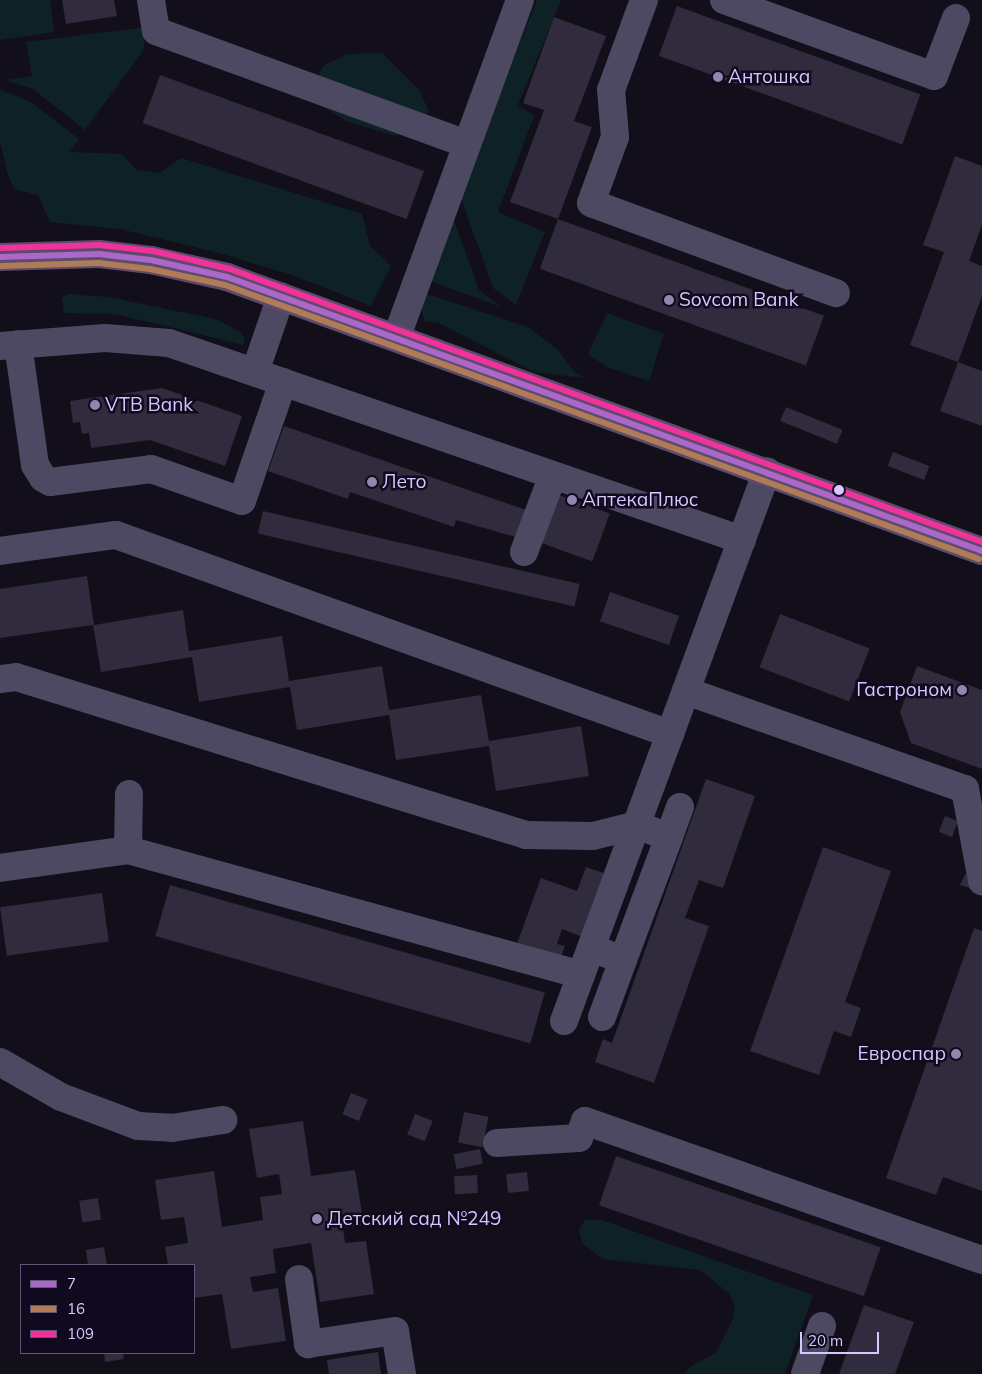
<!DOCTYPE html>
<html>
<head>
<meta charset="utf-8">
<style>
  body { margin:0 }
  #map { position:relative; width:982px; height:1374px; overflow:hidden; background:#120e1a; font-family:Mulish,sans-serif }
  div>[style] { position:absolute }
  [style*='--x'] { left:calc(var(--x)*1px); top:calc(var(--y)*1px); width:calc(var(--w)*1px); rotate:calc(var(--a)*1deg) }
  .green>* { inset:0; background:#0e2226 }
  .building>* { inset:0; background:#302b3d; transform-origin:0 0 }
  .minor>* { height:28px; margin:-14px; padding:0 14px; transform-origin:14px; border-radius:14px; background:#4e4963 }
  .major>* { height:28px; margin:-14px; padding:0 14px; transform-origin:14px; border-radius:14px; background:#5d4b6d }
  .bus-1>* { height:6px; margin:-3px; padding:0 3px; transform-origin:3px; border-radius:3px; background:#ac68c9 }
  .bus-2>* { height:6px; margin:-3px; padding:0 3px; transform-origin:3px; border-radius:3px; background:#b07c57 }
  .bus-3>* { height:6px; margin:-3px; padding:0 3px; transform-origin:3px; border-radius:3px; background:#ef339a }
  .dots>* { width:14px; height:14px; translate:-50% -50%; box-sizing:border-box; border:2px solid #100a1e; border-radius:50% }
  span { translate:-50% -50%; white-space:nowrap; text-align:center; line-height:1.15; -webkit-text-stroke:5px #100a1e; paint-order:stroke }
  .poi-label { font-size:19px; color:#d6c7ff }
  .left { translate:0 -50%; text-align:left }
  .right { translate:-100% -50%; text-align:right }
  .legend { position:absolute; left:20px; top:1264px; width:175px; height:90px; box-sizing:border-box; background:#100a1e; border:1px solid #5f5678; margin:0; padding:6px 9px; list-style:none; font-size:15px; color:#d6c7ff }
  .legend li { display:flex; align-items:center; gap:10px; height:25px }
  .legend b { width:25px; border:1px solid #5f5678 }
  .scale { position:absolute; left:800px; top:1332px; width:79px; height:22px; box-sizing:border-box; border:2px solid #d6c7ff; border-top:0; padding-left:6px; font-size:15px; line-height:18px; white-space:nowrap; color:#d6c7ff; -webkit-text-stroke:4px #100a1e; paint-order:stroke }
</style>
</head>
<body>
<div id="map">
  <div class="green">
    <div style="clip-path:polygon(0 0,50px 0,54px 32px,0 40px)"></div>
    <div style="clip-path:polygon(537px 0,561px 0,518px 105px,534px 116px,498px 212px,545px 232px,516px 305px,493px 288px,459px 193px)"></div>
    <div style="clip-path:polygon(147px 27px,143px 51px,85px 130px,33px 89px,5px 80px,32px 76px,26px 42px)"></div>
    <div style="clip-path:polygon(382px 53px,419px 90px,429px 111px,419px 122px,395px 136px,346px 121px,319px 104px,316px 81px,323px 66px,347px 54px)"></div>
    <div style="clip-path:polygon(0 85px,1px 90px,29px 101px,79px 139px,70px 152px,122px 154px,137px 170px,160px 173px,181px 158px,362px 214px,370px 246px,391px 266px,371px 306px,292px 275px,219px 253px,120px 229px,50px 222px,38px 195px,14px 189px,7px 172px,0 141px)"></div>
    <div style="clip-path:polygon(452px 215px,479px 290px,501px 307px,430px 281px)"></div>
    <div style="clip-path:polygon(68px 294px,108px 297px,216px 319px,240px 332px,245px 339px,244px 345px,115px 314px,64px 313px,62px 298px)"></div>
    <div style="clip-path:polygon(427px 294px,528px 327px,558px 350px,573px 370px,584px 378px,534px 372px,437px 322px,425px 322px,421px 307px)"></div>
    <div style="clip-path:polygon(607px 313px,664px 334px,649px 381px,607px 367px,588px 354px)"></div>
    <div style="clip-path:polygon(585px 1220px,602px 1220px,813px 1295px,785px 1374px,685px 1374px,691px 1366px,716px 1353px,733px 1319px,735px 1307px,730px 1294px,700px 1270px,603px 1259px,582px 1243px,579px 1230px)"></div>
  </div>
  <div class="building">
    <div style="clip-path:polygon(62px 0,114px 0,117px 16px,66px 24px)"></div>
    <div style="left:677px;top:6px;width:259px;height:53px;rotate:20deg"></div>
    <div style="clip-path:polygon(554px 17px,606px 36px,574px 121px,592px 127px,558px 219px,510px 202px,544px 110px,523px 103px)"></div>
    <div style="left:160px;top:75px;width:281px;height:51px;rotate:20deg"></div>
    <div style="clip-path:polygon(955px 156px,982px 166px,982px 225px,969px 261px,982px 266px,982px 296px,958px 362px,910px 345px,944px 252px,923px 245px)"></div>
    <div style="left:558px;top:219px;width:283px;height:53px;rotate:20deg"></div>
    <div style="clip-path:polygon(958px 362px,982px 371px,982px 426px,940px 411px)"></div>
    <div style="clip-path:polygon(162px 388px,242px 416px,225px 466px,150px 440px,91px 448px,89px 433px,82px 434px,80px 422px,73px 423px,70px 401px)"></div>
    <div style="left:786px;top:407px;width:61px;height:15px;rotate:22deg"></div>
    <div style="clip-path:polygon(284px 426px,529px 511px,519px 538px,456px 520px,454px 527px,350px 492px,348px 499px,268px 471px)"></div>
    <div style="left:893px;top:452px;width:39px;height:15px;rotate:21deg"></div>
    <div style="left:559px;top:495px;width:54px;height:51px;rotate:20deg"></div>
    <div style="left:263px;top:511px;width:325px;height:23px;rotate:13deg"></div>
    <div style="clip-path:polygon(87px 576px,94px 625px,183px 610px,189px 651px,282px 636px,289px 681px,382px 666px,389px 710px,481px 695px,489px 741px,581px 726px,589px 776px,496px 791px,489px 746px,396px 760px,389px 715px,297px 730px,290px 687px,199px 702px,192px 657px,101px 672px,93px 625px,0 638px,0 589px)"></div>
    <div style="left:610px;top:592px;width:73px;height:31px;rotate:19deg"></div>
    <div style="left:780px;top:614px;width:96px;height:57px;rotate:21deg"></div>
    <div style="clip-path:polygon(917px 666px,982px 690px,982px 769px,911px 743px,900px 712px)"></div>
    <div style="clip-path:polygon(706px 779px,755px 796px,723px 888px,699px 880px,685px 918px,709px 926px,654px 1083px,595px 1062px,603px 1039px,612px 1043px)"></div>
    <div style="left:945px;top:816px;width:14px;height:17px;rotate:21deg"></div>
    <div style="clip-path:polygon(823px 847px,891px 871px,845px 1002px,861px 1008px,851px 1037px,834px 1031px,819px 1075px,750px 1051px)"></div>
    <div style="clip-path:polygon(586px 867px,609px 875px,585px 938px,562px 929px,557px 944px,565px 946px,558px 965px,515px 949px,541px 878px,577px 891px)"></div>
    <div style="clip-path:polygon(965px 874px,974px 877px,970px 888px,960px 885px)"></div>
    <div style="left:170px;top:885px;width:390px;height:53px;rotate:16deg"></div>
    <div style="left:102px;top:893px;width:49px;height:103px;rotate:82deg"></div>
    <div style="clip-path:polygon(974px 928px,982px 931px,982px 1191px,943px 1177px,936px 1195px,886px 1178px)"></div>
    <div style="left:351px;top:1093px;width:18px;height:23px;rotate:22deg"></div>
    <div style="left:464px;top:1112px;width:25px;height:31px;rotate:11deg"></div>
    <div style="left:415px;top:1114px;width:19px;height:22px;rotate:21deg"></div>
    <div style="clip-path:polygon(303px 1121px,311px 1176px,355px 1170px,364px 1225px,343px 1228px,345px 1243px,366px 1241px,374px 1294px,320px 1302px,311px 1243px,273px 1249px,276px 1273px,250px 1277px,253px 1292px,278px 1288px,286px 1341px,231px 1349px,222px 1294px,194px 1298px,194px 1265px,168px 1265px,165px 1247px,188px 1243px,184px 1217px,161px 1220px,155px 1180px,214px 1171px,222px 1227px,263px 1220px,260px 1197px,282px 1194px,279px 1174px,257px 1178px,249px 1129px)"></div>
    <div style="left:480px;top:1149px;width:15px;height:27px;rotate:79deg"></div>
    <div style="left:616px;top:1156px;width:280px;height:52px;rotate:19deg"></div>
    <div style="left:527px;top:1172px;width:19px;height:21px;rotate:84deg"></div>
    <div style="left:477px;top:1175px;width:18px;height:23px;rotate:87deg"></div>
    <div style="left:98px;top:1198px;width:22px;height:19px;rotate:82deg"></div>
    <div style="clip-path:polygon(104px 1247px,107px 1265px,88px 1265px,86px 1250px)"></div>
    <div style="clip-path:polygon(864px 1305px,914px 1322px,895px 1374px,839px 1374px)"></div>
    <div style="clip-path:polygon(378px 1352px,381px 1374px,329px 1374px,327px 1360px)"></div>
    <div style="clip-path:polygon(104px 1353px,123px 1353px,124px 1359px,105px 1362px)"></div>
  </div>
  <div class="minor">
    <div style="--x:151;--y:0;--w:31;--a:81"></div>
    <div style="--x:156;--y:31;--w:331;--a:20"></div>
    <div style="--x:644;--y:0;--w:96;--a:110.1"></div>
    <div style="--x:611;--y:90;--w:47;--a:85.1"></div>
    <div style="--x:615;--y:137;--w:70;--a:110"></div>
    <div style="--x:591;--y:203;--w:261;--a:20.2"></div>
    <div style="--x:724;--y:0;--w:223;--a:19.9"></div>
    <div style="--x:934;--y:76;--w:62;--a:-69.2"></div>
    <div style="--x:397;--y:336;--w:358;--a:-69.9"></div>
    <div style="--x:18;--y:344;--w:122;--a:82"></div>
    <div style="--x:35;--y:465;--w:15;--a:58"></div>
    <div style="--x:43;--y:478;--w:8;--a:30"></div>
    <div style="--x:50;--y:482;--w:102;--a:-7.3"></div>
    <div style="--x:151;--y:469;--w:96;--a:19.4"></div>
    <div style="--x:242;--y:501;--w:126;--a:-71"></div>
    <div style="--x:0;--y:346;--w:105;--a:-4.4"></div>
    <div style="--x:105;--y:338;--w:64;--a:4.5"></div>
    <div style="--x:169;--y:343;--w:606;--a:18.97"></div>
    <div style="--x:255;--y:372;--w:80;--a:-71.1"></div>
    <div style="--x:0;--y:551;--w:117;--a:-7.9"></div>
    <div style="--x:116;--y:535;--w:589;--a:19.76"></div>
    <div style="--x:524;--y:552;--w:82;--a:-69.4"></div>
    <div style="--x:0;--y:679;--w:16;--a:-7"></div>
    <div style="--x:16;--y:677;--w:534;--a:17.21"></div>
    <div style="--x:526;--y:835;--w:67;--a:0.9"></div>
    <div style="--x:593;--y:836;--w:45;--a:-14"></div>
    <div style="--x:637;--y:825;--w:34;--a:21"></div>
    <div style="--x:669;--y:837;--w:131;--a:110.5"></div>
    <div style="--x:623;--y:960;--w:34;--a:-159"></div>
    <div style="--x:686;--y:691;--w:296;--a:19.4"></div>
    <div style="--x:965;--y:789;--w:94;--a:79.5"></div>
    <div style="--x:669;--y:837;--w:32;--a:-70"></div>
    <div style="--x:128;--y:850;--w:56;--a:-89"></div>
    <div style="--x:0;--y:868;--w:129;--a:-8"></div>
    <div style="--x:128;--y:850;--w:470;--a:15.4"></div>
    <div style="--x:602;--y:1017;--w:61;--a:-69.8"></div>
    <div style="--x:564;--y:1021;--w:586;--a:-69.74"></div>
    <div style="--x:0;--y:1062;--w:70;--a:29.8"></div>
    <div style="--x:61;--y:1097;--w:82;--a:20.6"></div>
    <div style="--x:138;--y:1126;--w:34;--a:3"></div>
    <div style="--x:172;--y:1128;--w:52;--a:-8.9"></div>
    <div style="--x:497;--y:1143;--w:82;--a:-3.5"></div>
    <div style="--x:579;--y:1138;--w:18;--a:-71"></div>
    <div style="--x:585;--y:1121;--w:421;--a:19.3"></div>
    <div style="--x:299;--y:1279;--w:66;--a:82.1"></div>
    <div style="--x:308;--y:1344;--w:88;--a:-8.5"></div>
    <div style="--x:395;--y:1331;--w:44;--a:80.8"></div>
    <div style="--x:805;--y:1374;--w:51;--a:-70.5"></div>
  </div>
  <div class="major">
    <div style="--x:0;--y:257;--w:99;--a:-1.7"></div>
    <div style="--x:99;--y:254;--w:52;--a:6.6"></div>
    <div style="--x:151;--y:260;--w:78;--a:12.6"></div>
    <div style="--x:227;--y:277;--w:803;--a:19.95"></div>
  </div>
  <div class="bus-1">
    <div style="--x:0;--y:257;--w:99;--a:-1.7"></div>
    <div style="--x:99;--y:254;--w:52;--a:6.6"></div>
    <div style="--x:151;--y:260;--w:78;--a:12.6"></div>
    <div style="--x:227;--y:277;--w:803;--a:19.95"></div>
  </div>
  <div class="bus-2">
    <div style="--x:0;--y:266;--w:99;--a:-1.7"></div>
    <div style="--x:99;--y:263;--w:51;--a:6.7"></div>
    <div style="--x:150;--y:269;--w:77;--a:12"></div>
    <div style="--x:225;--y:285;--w:802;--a:19.97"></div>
  </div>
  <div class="bus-3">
    <div style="--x:0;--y:248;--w:100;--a:-1.7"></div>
    <div style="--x:100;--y:245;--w:53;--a:6.5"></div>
    <div style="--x:153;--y:251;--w:79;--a:13.2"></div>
    <div style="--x:230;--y:269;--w:800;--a:19.95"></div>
  </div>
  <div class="dots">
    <div style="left:718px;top:77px;background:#9186af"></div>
    <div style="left:669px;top:300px;background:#9186af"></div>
    <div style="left:95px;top:405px;background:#9186af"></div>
    <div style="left:372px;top:482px;background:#9186af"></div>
    <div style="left:839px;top:490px;background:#d6c7ff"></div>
    <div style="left:572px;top:500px;background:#9186af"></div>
    <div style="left:962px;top:690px;background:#9186af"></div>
    <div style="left:956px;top:1054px;background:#9186af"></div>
    <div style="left:317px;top:1219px;background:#9186af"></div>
  </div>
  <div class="poi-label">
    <span class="left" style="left:728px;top:77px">Антошка</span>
    <span class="left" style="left:679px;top:300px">Sovcom Bank</span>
    <span class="left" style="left:105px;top:405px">VTB Bank</span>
    <span class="left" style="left:382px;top:482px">Лето</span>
    <span class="left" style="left:582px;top:500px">АптекаПлюс</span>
    <span class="right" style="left:952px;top:690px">Гастроном</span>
    <span class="right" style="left:946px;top:1054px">Евроспар</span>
    <span class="left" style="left:327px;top:1219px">Детский сад №249</span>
  </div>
  <ul class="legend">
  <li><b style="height:6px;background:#ac68c9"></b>7</li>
  <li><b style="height:6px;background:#b07c57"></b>16</li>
  <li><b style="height:6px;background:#ef339a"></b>109</li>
  </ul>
  <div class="scale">20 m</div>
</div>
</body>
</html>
